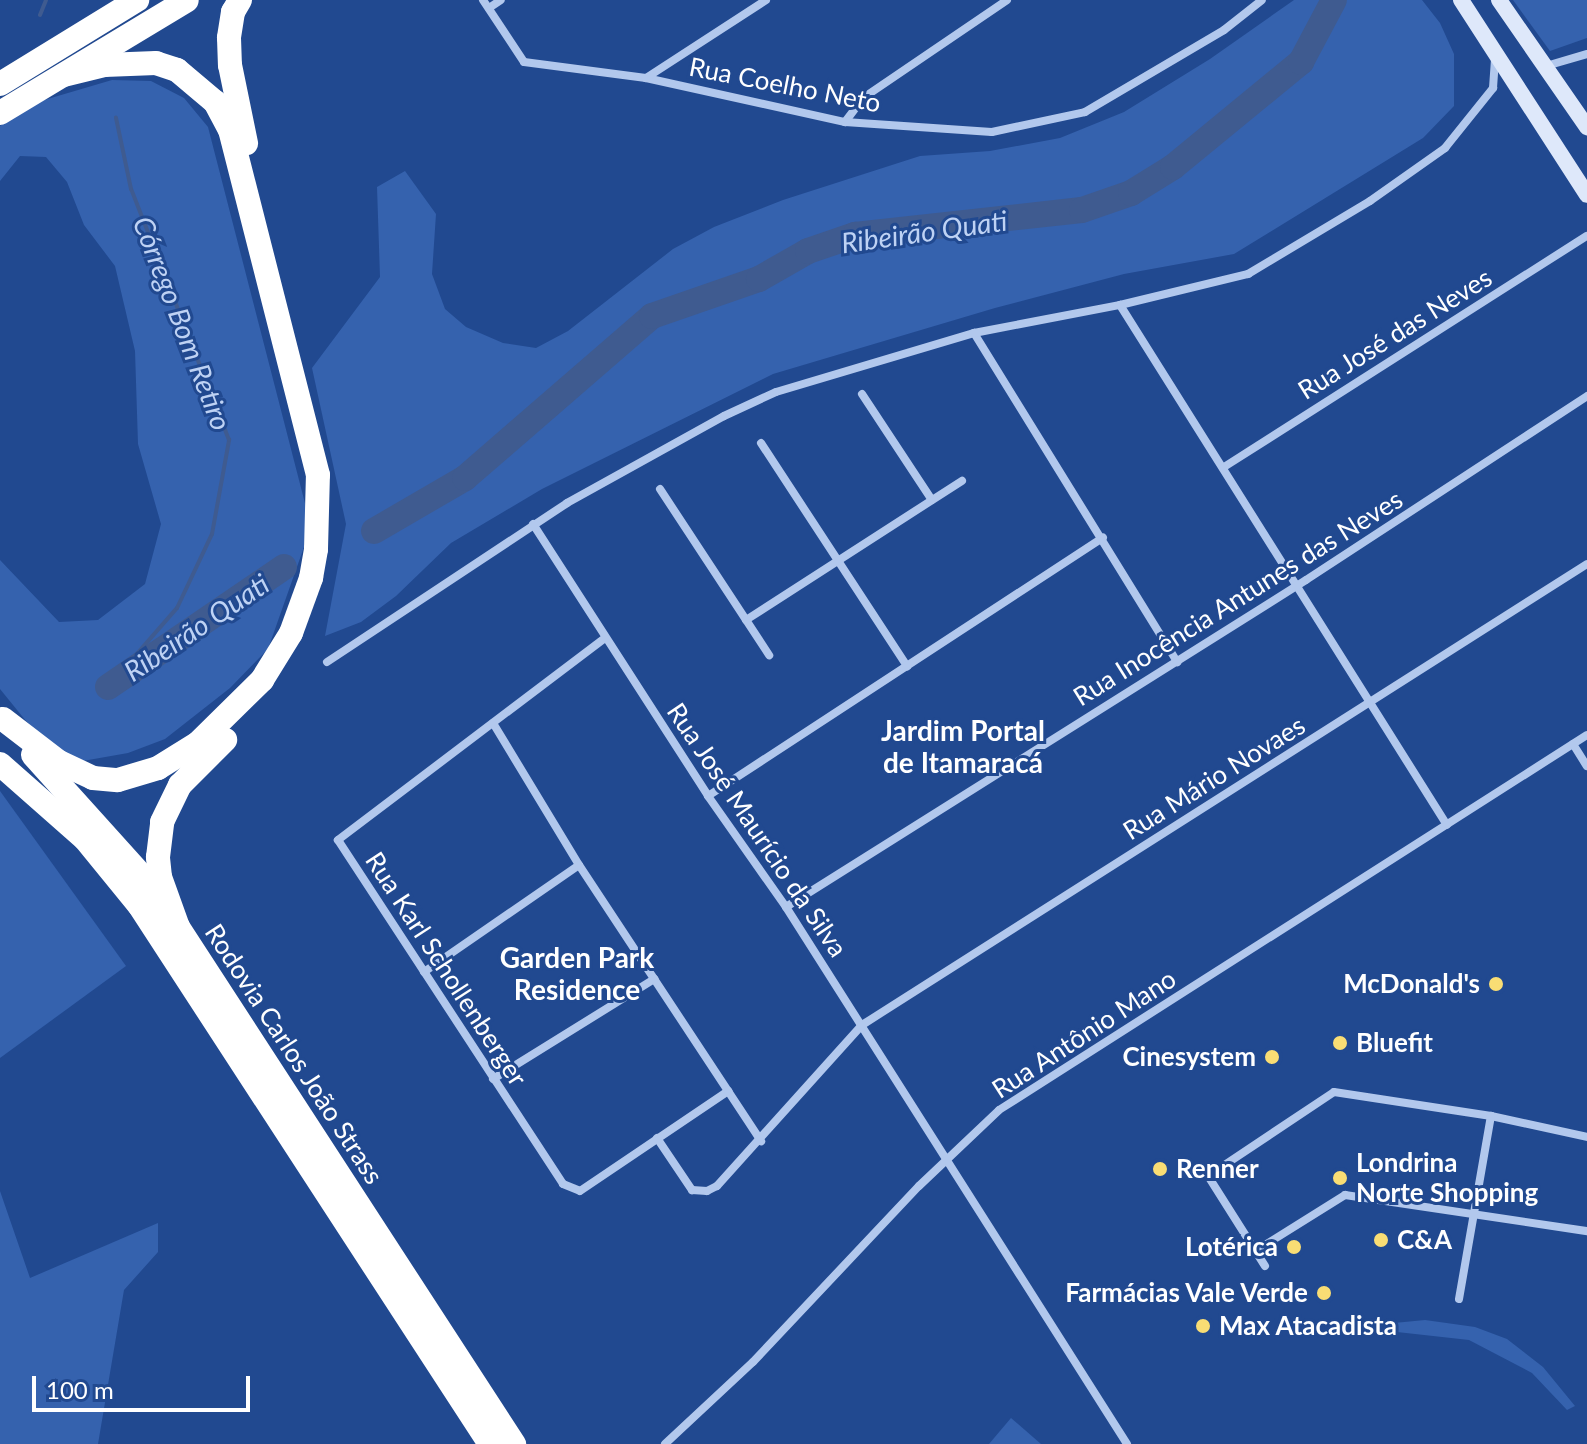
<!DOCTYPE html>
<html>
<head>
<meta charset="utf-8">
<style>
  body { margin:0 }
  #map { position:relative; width:1587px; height:1444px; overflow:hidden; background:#214990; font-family:Lato,sans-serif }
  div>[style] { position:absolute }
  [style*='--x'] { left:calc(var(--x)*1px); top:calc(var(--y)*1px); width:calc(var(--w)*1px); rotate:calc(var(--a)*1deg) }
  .green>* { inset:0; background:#3562ae }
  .stream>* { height:4px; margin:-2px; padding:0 2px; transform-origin:2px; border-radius:2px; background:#3f5b90 }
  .river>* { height:26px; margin:-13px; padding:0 13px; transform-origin:13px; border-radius:13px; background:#3f5b90 }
  .street>* { height:8px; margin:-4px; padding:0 4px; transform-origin:4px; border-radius:4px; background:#b2c8ed }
  .secondary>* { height:16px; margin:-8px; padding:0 8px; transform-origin:8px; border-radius:8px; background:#dee8fa }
  .highway>* { height:24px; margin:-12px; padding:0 12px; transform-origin:12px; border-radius:12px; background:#fff }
  .dots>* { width:22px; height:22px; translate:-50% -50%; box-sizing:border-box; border:4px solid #214990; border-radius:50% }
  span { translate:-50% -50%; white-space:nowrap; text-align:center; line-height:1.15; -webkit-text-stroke:6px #214990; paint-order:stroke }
  .street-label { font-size:26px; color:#fff }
  .poi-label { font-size:26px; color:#fff; font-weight:700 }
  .right { translate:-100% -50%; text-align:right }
  .left { translate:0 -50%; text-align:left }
  .water-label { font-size:28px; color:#bed2f4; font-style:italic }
  .neighbourhood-label { font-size:28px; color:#fff; font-weight:700 }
  .scale { position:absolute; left:32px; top:1376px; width:218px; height:36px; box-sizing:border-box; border:4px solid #fff; border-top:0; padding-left:10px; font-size:24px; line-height:28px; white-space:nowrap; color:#fff; -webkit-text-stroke:6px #214990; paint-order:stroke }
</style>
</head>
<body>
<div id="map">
  <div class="green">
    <div style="clip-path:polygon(1294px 0,1422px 0,1440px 23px,1454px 54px,1454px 106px,1423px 138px,1234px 254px,1124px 274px,995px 308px,773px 374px,542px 489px,451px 543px,396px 596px,361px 622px,325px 636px,346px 524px,312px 368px,380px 277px,377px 187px,405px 171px,436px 214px,432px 274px,445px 309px,466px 327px,503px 343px,536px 348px,568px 331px,673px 249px,714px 227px,783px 200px,920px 156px,990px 151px,1060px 138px,1124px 112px,1210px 59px)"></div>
    <div style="clip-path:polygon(1513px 0,1587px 0,1587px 38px,1550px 51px)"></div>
    <div style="clip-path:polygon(112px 80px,151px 81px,184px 98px,208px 127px,307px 511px,304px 547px,268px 649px,230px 688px,165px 739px,128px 753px,77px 762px,61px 754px,26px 721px,0 689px,0 560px,59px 622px,98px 620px,145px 584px,161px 524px,138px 444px,135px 351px,115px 266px,84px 225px,67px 182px,46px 157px,20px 156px,0 181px,0 126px,34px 103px)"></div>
    <div style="clip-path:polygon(0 791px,126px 966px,0 1058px)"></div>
    <div style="clip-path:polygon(0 1191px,30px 1278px,158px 1223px,158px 1252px,124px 1290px,98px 1444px,0 1444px)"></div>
    <div style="clip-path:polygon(1425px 1320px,1475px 1327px,1507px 1339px,1543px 1367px,1575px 1406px,1567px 1410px,1532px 1373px,1469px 1340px,1388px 1331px,1394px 1323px)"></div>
    <div style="clip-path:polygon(1011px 1418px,1041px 1444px,989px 1444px)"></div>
  </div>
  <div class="stream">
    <div style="--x:40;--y:15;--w:16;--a:-68"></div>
    <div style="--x:108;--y:687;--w:105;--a:-48.9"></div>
    <div style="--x:177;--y:608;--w:82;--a:-64.7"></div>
    <div style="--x:212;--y:534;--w:96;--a:-79.7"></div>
    <div style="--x:229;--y:440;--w:269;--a:-111.3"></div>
    <div style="--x:131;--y:189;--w:73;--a:-101.9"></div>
  </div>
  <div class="river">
    <div style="--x:374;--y:531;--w:105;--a:-30.2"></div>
    <div style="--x:465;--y:478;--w:247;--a:-40.9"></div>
    <div style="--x:652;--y:316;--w:113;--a:-19.1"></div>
    <div style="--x:759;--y:279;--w:56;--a:-29.7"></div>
    <div style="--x:808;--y:251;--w:50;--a:-18.8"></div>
    <div style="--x:855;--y:235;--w:228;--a:-6.3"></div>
    <div style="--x:1082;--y:210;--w:52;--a:-19.1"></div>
    <div style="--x:1131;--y:193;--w:49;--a:-31.8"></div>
    <div style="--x:1173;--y:167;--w:166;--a:-39.4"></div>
    <div style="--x:1301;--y:62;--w:70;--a:-62"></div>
    <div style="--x:108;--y:687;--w:213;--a:-34.3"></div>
  </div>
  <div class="street">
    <div style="--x:483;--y:0;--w:74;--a:56.5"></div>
    <div style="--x:524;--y:62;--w:123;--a:7.5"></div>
    <div style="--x:646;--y:78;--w:204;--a:12.5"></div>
    <div style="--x:845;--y:122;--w:147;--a:3.9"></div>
    <div style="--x:992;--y:132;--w:95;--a:-12.1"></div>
    <div style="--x:1085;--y:112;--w:161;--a:-30.5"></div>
    <div style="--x:1224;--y:30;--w:48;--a:-38.3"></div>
    <div style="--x:489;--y:8;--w:14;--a:-34"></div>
    <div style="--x:1546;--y:66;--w:43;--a:-16.3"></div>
    <div style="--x:646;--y:78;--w:143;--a:-33"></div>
    <div style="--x:845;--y:122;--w:30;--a:-53"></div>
    <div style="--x:863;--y:98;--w:174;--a:-34.2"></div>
    <div style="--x:1120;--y:305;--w:614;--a:57.84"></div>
    <div style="--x:974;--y:333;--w:387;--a:58.3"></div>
    <div style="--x:862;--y:394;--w:127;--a:56.6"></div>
    <div style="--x:761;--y:443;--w:267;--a:56.8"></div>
    <div style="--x:1224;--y:467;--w:430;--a:-32.5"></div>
    <div style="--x:660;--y:489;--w:199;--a:56.7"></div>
    <div style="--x:533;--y:524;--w:323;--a:57.2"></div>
    <div style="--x:708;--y:796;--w:136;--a:54.9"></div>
    <div style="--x:786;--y:907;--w:636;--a:57.58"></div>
    <div style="--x:746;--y:620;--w:257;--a:-32.8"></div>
    <div style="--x:605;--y:638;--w:335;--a:142.9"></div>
    <div style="--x:338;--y:840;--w:411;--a:56.8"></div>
    <div style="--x:563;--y:1184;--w:18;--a:22"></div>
    <div style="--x:580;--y:1191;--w:179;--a:-34"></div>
    <div style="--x:327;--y:662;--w:288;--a:-33.5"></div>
    <div style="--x:567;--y:503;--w:179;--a:-29"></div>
    <div style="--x:724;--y:416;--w:57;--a:-24.8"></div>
    <div style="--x:776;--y:392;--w:207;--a:-16.6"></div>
    <div style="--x:974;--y:333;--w:149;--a:-10.9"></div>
    <div style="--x:1120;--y:305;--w:132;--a:-13.6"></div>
    <div style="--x:1248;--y:274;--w:142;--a:-30.9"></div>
    <div style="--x:1370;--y:201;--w:92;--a:-35.2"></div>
    <div style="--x:1445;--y:148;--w:77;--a:-51.3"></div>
    <div style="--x:1493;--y:88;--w:31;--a:-86"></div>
    <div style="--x:493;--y:723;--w:166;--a:58.8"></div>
    <div style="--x:579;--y:865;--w:331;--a:56.6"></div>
    <div style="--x:1573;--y:744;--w:26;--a:58"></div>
    <div style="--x:708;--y:796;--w:472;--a:-33.2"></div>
    <div style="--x:786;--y:907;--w:614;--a:-32.16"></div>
    <div style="--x:1306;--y:580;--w:336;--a:-33.2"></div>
    <div style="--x:424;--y:972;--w:188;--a:-34.6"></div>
    <div style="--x:493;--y:1079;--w:190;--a:-31.8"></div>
    <div style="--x:657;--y:1138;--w:63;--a:56.1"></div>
    <div style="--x:692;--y:1190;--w:15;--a:4"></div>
    <div style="--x:707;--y:1191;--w:11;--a:-27"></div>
    <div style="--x:717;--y:1186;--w:217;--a:-48"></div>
    <div style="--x:862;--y:1025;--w:859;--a:-32.45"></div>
    <div style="--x:1257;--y:1250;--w:104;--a:-32"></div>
    <div style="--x:1345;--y:1195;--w:245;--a:8.5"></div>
    <div style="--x:1265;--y:1266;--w:107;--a:-122.3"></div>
    <div style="--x:1208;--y:1176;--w:151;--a:-33.7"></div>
    <div style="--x:1334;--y:1092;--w:159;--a:8.7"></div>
    <div style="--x:1491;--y:1116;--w:98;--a:12.3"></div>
    <div style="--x:1459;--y:1299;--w:186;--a:-80.1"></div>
    <div style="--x:665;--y:1444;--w:120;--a:-43"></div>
    <div style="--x:753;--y:1362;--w:242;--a:-46.7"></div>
    <div style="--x:919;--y:1186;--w:110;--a:-43.5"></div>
    <div style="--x:999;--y:1110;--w:697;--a:-32.53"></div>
  </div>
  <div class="secondary">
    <div style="--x:1461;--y:0;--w:232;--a:57.1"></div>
    <div style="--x:1499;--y:0;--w:155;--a:55.3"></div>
  </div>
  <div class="highway">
    <div style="--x:240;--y:0;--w:14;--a:120"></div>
    <div style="--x:233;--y:12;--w:26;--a:99"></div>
    <div style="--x:229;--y:38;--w:27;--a:88"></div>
    <div style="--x:230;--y:65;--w:80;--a:78.4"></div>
    <div style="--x:0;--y:84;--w:161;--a:-31.5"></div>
    <div style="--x:0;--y:113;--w:218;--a:-31.1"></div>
    <div style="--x:3;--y:719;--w:71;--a:37.5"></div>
    <div style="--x:59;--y:762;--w:38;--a:25"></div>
    <div style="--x:93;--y:778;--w:25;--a:5"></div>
    <div style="--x:118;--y:780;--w:42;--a:-16.7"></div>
    <div style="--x:158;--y:768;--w:47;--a:-32"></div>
    <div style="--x:198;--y:743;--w:90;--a:-44.5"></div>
    <div style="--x:262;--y:680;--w:55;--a:-58.3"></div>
    <div style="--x:291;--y:633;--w:59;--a:-70"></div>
    <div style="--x:311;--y:578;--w:29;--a:-80"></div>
    <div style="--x:316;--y:549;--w:74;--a:-88.5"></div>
    <div style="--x:318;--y:475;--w:356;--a:-104.3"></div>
    <div style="--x:230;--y:130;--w:32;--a:-118"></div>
    <div style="--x:215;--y:102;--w:50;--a:-139.9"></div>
    <div style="--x:177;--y:70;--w:22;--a:-162"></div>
    <div style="--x:156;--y:63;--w:52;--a:177.8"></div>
    <div style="--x:104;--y:65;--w:41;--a:166"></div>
    <div style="--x:33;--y:755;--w:160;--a:48"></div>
    <div style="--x:140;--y:874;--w:65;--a:54.4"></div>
    <div style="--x:178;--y:927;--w:617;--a:56.98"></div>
    <div style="--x:0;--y:764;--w:113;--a:41.4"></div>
    <div style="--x:85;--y:839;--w:85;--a:50.7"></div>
    <div style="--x:139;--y:905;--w:643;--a:56.93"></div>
    <div style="--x:178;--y:927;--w:53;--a:-109.8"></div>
    <div style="--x:160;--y:877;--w:20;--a:-96"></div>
    <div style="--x:158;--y:857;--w:35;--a:-83"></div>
    <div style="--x:162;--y:822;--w:41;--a:-64.1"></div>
    <div style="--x:180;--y:785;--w:64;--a:-45"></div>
  </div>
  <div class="dots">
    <div style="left:1496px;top:984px;background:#f9dd74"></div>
    <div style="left:1340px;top:1043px;background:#f9dd74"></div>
    <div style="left:1272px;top:1057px;background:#f9dd74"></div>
    <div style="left:1160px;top:1169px;background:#f9dd74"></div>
    <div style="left:1340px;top:1178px;background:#f9dd74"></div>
    <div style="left:1381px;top:1240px;background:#f9dd74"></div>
    <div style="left:1294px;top:1247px;background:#f9dd74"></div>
    <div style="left:1324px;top:1293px;background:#f9dd74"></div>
    <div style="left:1203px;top:1326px;background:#f9dd74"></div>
  </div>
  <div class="street-label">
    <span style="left:785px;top:85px;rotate:11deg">Rua Coelho Neto</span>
    <span style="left:1395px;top:334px;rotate:-32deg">Rua José das Neves</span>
    <span style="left:1238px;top:598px;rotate:-32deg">Rua Inocência Antunes das Neves</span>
    <span style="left:1214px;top:778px;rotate:-32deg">Rua Mário Novaes</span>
    <span style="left:757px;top:830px;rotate:56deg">Rua José Maurício da Silva</span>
    <span style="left:446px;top:969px;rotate:57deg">Rua Karl Schollenberger</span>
    <span style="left:1084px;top:1034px;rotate:-33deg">Rua Antônio Mano</span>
    <span style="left:294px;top:1054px;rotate:57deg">Rodovia Carlos João Strass</span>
  </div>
  <div class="poi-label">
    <span class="right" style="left:1480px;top:984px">McDonald's</span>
    <span class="left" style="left:1356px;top:1043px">Bluefit</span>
    <span class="right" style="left:1256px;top:1057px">Cinesystem</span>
    <span class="left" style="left:1356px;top:1178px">Londrina<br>Norte Shopping</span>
    <span class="left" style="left:1176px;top:1169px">Renner</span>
    <span class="left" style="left:1397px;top:1240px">C&amp;A</span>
    <span class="right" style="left:1278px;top:1247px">Lotérica</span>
    <span class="right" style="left:1308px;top:1293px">Farmácias Vale Verde</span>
    <span class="left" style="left:1219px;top:1326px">Max Atacadista</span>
  </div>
  <div class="water-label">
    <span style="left:924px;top:231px;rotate:-8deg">Ribeirão Quati</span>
    <span style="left:183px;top:323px;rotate:69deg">Córrego Bom Retiro</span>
    <span style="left:196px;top:627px;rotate:-34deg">Ribeirão Quati</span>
  </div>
  <div class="neighbourhood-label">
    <span style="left:963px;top:746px">Jardim Portal<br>de Itamaracá</span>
    <span style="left:577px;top:973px">Garden Park<br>Residence</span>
  </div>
  <div class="scale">100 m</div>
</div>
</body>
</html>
